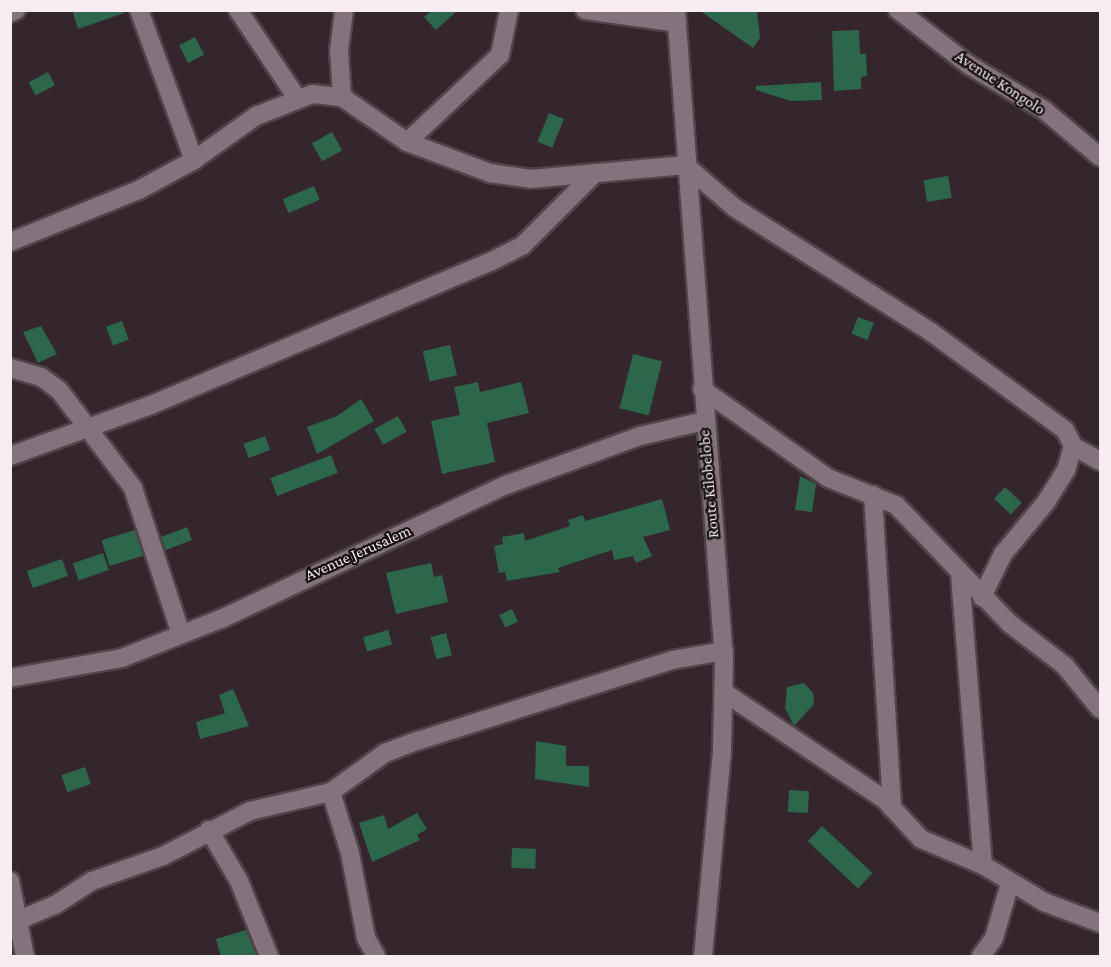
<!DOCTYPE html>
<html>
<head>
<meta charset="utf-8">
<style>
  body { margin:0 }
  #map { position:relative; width:1111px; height:967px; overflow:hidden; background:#35262e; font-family:"Crimson Pro",serif }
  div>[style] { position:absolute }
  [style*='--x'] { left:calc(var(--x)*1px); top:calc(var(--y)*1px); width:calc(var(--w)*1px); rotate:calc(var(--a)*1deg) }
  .building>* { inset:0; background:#2c664b; transform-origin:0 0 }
  .roads { filter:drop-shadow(2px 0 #50444b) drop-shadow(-2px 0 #50444b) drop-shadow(0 2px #50444b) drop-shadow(0 -2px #50444b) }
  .street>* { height:18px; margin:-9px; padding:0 9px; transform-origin:9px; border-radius:9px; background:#84737c }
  span { translate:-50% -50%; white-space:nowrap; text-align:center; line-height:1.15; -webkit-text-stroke:4.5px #181115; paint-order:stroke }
  .street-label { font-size:16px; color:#f6ecf1 }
  .frame { position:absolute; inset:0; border:12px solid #f6ecf1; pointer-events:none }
</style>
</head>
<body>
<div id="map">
  <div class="building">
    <div style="clip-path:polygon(72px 10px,124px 10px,124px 13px,78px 29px)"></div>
    <div style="clip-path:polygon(432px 10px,458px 10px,436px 30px,424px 17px)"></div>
    <div style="clip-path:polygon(699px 10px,757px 10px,760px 38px,753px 48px)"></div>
    <div style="clip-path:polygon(859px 30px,860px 54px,866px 54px,867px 76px,861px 77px,861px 89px,834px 91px,832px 31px)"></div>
    <div style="left:195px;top:37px;width:20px;height:18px;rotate:63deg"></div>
    <div style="left:48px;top:72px;width:15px;height:22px;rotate:62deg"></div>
    <div style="clip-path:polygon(821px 82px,822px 100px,791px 101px,756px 90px,756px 86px)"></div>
    <div style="left:549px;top:113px;width:16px;height:31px;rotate:22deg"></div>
    <div style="left:332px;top:132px;width:21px;height:23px;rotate:61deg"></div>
    <div style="left:948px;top:176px;width:22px;height:25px;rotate:80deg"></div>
    <div style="left:314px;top:186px;width:15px;height:34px;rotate:67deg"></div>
    <div style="left:858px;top:317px;width:17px;height:18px;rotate:21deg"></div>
    <div style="left:122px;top:321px;width:20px;height:17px;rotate:70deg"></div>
    <div style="clip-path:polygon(41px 326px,57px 354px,38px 363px,23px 332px)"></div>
    <div style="left:450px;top:345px;width:31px;height:28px;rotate:77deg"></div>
    <div style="left:633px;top:354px;width:30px;height:56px;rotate:14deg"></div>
    <div style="clip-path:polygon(478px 382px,480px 392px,521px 382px,529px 413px,487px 423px,495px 462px,442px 474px,431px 421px,460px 415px,454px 387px)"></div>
    <div style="clip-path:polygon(361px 399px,374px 421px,317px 454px,307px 427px,337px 416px)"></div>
    <div style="left:398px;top:416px;width:18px;height:27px;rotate:61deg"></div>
    <div style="left:265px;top:436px;width:15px;height:23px;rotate:70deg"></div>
    <div style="left:331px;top:455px;width:19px;height:65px;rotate:69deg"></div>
    <div style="clip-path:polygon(800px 476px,816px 484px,812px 512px,795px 510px)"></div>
    <div style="left:1005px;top:487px;width:23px;height:16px;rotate:43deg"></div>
    <div style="clip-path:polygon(662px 499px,670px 530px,643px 537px,652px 556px,636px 563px,633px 556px,614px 560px,612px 550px,558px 568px,560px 572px,507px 581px,505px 572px,499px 573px,494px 546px,503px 544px,502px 537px,524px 533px,525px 541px,570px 526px,568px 520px,583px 515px,585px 521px)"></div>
    <div style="left:187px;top:527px;width:14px;height:28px;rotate:69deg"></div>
    <div style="left:135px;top:530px;width:27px;height:35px;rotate:73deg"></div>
    <div style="left:103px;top:553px;width:18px;height:32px;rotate:71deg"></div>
    <div style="left:62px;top:559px;width:18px;height:37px;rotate:71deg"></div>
    <div style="clip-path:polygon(431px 563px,434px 577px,442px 575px,448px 602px,396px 614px,386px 573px)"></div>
    <div style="left:512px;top:609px;width:14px;height:14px;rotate:65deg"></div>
    <div style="left:388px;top:630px;width:15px;height:26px;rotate:74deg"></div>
    <div style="left:446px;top:633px;width:23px;height:16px;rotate:75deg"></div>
    <div style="clip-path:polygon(804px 683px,813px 693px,814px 704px,794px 726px,785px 708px,787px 687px)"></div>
    <div style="clip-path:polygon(233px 689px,249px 726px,200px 739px,196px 722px,225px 713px,219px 695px)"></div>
    <div style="clip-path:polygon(536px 741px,566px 746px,566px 766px,589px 766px,589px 787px,535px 779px)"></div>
    <div style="left:85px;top:767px;width:18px;height:25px;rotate:71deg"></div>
    <div style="left:789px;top:790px;width:20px;height:22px;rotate:3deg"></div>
    <div style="clip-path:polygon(417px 813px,427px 829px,417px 835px,420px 840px,372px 862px,359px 823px,384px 815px,388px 829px)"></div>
    <div style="left:822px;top:826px;width:69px;height:21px;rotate:43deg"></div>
    <div style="left:512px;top:848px;width:24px;height:20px;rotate:2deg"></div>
    <div style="clip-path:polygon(246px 930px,257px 957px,221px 957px,216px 939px)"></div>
  </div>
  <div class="roads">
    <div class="street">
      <div style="--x:139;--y:10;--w:160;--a:69.9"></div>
      <div style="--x:238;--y:10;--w:106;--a:56.2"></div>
      <div style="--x:585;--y:10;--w:93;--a:8"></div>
      <div style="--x:676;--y:10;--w:652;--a:85.78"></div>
      <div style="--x:724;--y:660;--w:91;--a:91.3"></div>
      <div style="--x:722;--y:751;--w:206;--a:95.3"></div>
      <div style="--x:898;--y:10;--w:90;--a:37.8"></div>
      <div style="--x:969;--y:65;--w:87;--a:31"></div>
      <div style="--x:1044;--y:110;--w:73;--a:40"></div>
      <div style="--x:10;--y:13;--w:7;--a:-27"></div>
      <div style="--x:342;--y:97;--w:47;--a:-93.7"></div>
      <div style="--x:339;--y:50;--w:40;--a:-82.9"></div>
      <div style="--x:407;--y:142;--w:127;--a:-43.1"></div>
      <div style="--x:500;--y:55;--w:46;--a:-78.7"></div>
      <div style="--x:10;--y:242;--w:139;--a:-22"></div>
      <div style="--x:139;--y:190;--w:63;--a:-28.6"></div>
      <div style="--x:194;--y:160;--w:76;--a:-35.4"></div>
      <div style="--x:256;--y:116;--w:60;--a:-21.4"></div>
      <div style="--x:312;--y:94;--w:30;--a:6"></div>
      <div style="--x:342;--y:97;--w:79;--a:34.7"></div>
      <div style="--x:407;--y:142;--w:89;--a:20.5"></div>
      <div style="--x:490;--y:173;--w:41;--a:8.3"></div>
      <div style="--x:531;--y:179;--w:155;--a:-5.2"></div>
      <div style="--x:685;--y:165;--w:66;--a:40.7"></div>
      <div style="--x:735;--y:208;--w:232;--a:32.3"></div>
      <div style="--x:931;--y:332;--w:166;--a:36.2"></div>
      <div style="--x:1065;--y:430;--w:18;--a:63"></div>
      <div style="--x:1073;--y:446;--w:25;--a:106"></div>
      <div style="--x:1066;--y:470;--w:36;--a:122"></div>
      <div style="--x:1047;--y:501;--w:69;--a:129.7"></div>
      <div style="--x:1003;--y:554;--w:48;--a:116"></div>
      <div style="--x:10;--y:368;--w:32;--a:16"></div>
      <div style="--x:41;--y:377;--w:22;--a:36"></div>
      <div style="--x:59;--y:390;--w:123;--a:52.9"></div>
      <div style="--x:133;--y:488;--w:154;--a:71.8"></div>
      <div style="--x:702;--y:389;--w:154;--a:35.2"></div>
      <div style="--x:828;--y:478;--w:73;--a:21.7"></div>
      <div style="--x:896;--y:505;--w:163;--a:46.2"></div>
      <div style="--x:1009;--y:623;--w:71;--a:37.5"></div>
      <div style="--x:1065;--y:666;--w:55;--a:50.9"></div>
      <div style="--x:1073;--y:446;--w:31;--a:29"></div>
      <div style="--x:10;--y:456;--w:150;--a:-19.9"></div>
      <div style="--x:151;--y:405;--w:368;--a:-22.9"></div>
      <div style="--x:490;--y:262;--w:36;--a:-27"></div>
      <div style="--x:522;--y:246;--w:99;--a:-45"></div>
      <div style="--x:873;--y:495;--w:314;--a:86.5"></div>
      <div style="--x:960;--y:574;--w:292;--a:85.5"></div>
      <div style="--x:10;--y:678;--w:114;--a:-10.1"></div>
      <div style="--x:122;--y:658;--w:109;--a:-21.6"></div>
      <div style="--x:223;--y:618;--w:313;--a:-25.2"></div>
      <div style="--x:506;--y:485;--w:143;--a:-20.1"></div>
      <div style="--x:640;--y:436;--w:66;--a:-13.2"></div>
      <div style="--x:725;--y:693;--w:191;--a:33.7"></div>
      <div style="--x:884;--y:799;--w:54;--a:47.2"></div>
      <div style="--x:921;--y:839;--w:67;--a:22.8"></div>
      <div style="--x:983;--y:865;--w:71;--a:31.2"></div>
      <div style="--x:1044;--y:902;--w:60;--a:20.6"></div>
      <div style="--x:331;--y:792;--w:64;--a:72.7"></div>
      <div style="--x:350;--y:853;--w:86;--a:79.3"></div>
      <div style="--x:366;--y:938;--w:21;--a:61"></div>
      <div style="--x:209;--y:830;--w:59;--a:59.5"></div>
      <div style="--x:239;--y:881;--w:81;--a:68.2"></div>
      <div style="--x:10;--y:881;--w:76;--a:78.7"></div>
      <div style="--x:19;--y:920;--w:39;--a:-23"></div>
      <div style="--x:55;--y:905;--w:44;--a:-33"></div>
      <div style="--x:92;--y:881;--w:75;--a:-19.4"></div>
      <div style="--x:163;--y:856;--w:98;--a:-27.3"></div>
      <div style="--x:250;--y:811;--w:83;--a:-13.2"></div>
      <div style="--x:331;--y:792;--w:67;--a:-35.8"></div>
      <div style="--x:385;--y:753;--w:34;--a:-21"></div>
      <div style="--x:417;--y:741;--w:268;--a:-17.6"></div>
      <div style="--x:672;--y:660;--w:53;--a:-9.8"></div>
      <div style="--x:981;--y:956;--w:22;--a:-54"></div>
      <div style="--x:994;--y:938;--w:57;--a:-73.8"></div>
    </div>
  </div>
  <div class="street-label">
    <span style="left:1000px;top:83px;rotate:33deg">Avenue Kongolo</span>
    <span style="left:709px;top:484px;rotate:-95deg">Route Kilobelobe</span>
    <span style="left:358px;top:553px;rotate:-24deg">Avenue Jerusalem</span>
  </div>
  <div class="frame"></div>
</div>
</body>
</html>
